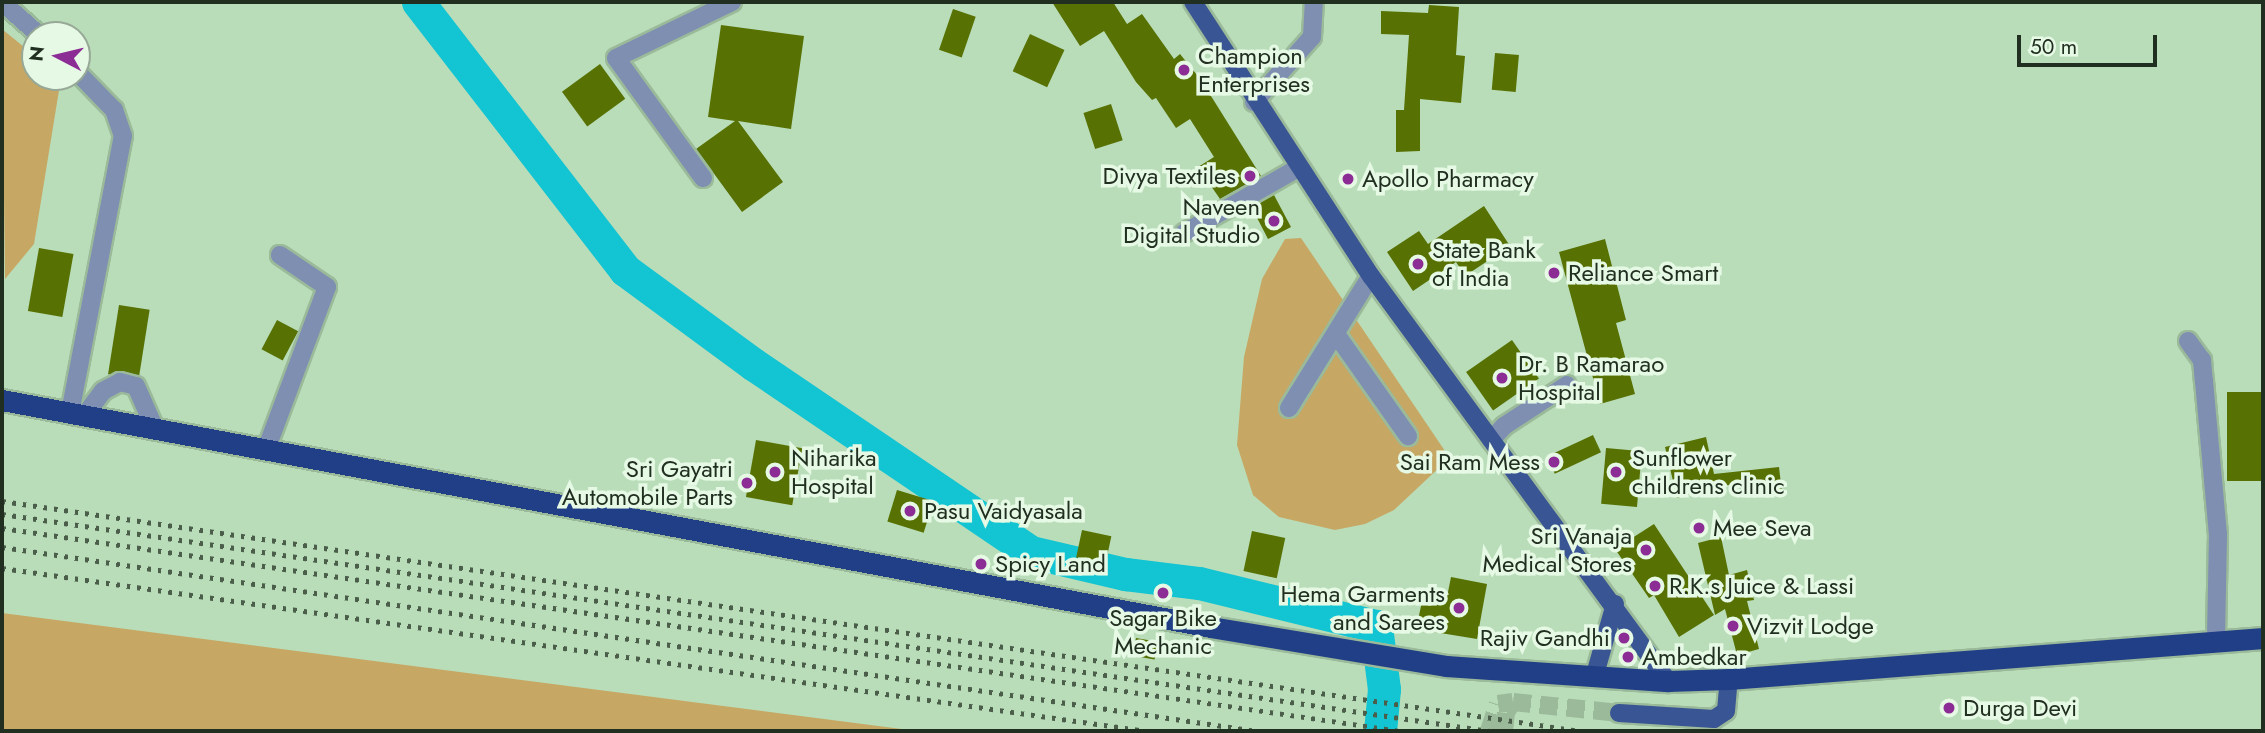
<!DOCTYPE html>
<html>
<head>
<meta charset="utf-8">
<style>
  body { margin:0 }
  #map { position:relative; width:2265px; height:733px; overflow:hidden; background:#b9ddb8; font-family:Jost,sans-serif }
  div>[style] { position:absolute }
  [style*='--x'] { left:calc(var(--x)*1px); top:calc(var(--y)*1px); width:calc(var(--w)*1px); rotate:calc(var(--a)*1deg) }
  .green>* { inset:0; background:#c7a764 }
  .river>* { height:33px; margin:-16.5px; padding:0 16.5px; transform-origin:16.5px; border-radius:16.5px; background:#13c4d2 }
  .building>* { inset:0; background:#577103; transform-origin:0 0 }
  .major-tunnel>* { height:18px; margin-top:-9px; transform-origin:0; background:repeating-linear-gradient(90deg,#9bba9a 0 18px,transparent 0 27px) }
  .roads { filter:drop-shadow(2px 0 #9bba9a) drop-shadow(-2px 0 #9bba9a) drop-shadow(0 2px #9bba9a) drop-shadow(0 -2px #9bba9a) }
  .minor>* { height:18px; margin:-9px; padding:0 9px; transform-origin:9px; border-radius:9px; background:#7e8fb2 }
  .major>* { height:18px; margin:-9px; padding:0 9px; transform-origin:9px; border-radius:9px; background:#395593 }
  .highway>* { height:21px; margin:-10.5px; padding:0 10.5px; transform-origin:10.5px; border-radius:10.5px; background:#213f87 }
  .rail>* { height:5px; margin-top:-2.5px; transform-origin:0; background:repeating-linear-gradient(90deg,#4a5e4a 0 3.5px,transparent 0 10.5px) }
  .dots>* { width:19px; height:19px; translate:-50% -50%; box-sizing:border-box; border:4px solid #e6f9e5; border-radius:50% }
  span { translate:-50% -50%; white-space:nowrap; text-align:center; line-height:1.15; -webkit-text-stroke:7px #e6f9e5; paint-order:stroke }
  .poi-label { font-size:24px; color:#212f21 }
  .left { translate:0 -50%; text-align:left }
  .right { translate:-100% -50%; text-align:right }
  .frame { position:absolute; inset:0; border:4px solid #212f21; pointer-events:none }
  .north { position:absolute; left:21px; top:21px; width:70px; height:70px; box-sizing:border-box; background:#e6f9e5; border:2px solid #97a897; border-radius:50%; rotate:277deg; font-size:19px; font-weight:700; line-height:28px; text-align:center; color:#212f21 }
  .north::after { content:''; display:block; margin:auto; width:24px; height:32px; background:#8c2c95; clip-path:polygon(50% 0,100% 100%,50% 72%,0 100%) }
  .scale { position:absolute; left:2017px; top:35px; width:140px; height:32px; box-sizing:border-box; border:4px solid #212f21; border-top:0; padding-left:9px; font-size:21px; line-height:24px; white-space:nowrap; color:#212f21; -webkit-text-stroke:5px #e6f9e5; paint-order:stroke }
</style>
</head>
<body>
<div id="map">
  <div class="green">
    <div style="clip-path:polygon(2px 29px,35px 56px,35px 77px,61px 78px,34px 244px,5px 279px)"></div>
    <div style="clip-path:polygon(1301px 238px,1447px 454px,1442px 465px,1394px 510px,1365px 524px,1335px 530px,1279px 517px,1253px 495px,1237px 445px,1244px 357px,1262px 279px,1285px 239px)"></div>
    <div style="clip-path:polygon(2px 613px,917px 731px,2px 731px)"></div>
  </div>
  <div class="river">
    <div style="--x:418;--y:2;--w:339;--a:52.3"></div>
    <div style="--x:625;--y:270;--w:159;--a:36.3"></div>
    <div style="--x:753;--y:364;--w:336;--a:34.1"></div>
    <div style="--x:1031;--y:552;--w:97;--a:13.2"></div>
    <div style="--x:1125;--y:574;--w:75;--a:6.9"></div>
    <div style="--x:1199;--y:583;--w:182;--a:13.7"></div>
    <div style="--x:1376;--y:626;--w:64;--a:82.8"></div>
    <div style="--x:1384;--y:689;--w:42;--a:95.4"></div>
  </div>
  <div class="building">
    <div style="clip-path:polygon(1052px 2px,1113px 2px,1127px 24px,1142px 14px,1174px 59px,1180px 54px,1201px 80px,1261px 176px,1220px 199px,1198px 167px,1214px 157px,1190px 119px,1176px 128px,1156px 98px,1152px 100px,1136px 82px,1104px 31px,1080px 46px)"></div>
    <div style="clip-path:polygon(1429px 5px,1459px 7px,1456px 55px,1465px 56px,1461px 103px,1420px 99px,1420px 151px,1396px 152px,1396px 110px,1404px 110px,1409px 35px,1381px 34px,1381px 11px,1428px 13px)"></div>
    <div style="left:953px;top:9px;width:24px;height:43px;rotate:19deg"></div>
    <div style="clip-path:polygon(721px 25px,804px 36px,791px 129px,738px 121px,783px 182px,742px 212px,696px 149px,735px 121px,708px 117px)"></div>
    <div style="left:1030px;top:34px;width:38px;height:41px;rotate:25deg"></div>
    <div style="left:1495px;top:53px;width:24px;height:37px;rotate:5deg"></div>
    <div style="left:600px;top:64px;width:43px;height:47px;rotate:54deg"></div>
    <div style="left:1111px;top:104px;width:38px;height:29px;rotate:72deg"></div>
    <div style="clip-path:polygon(1274px 195px,1291px 227px,1268px 239px,1253px 210px,1245px 211px)"></div>
    <div style="clip-path:polygon(1484px 206px,1510px 246px,1465px 276px,1456px 262px,1413px 291px,1387px 252px,1419px 231px,1428px 244px)"></div>
    <div style="clip-path:polygon(1605px 239px,1626px 320px,1616px 323px,1635px 394px,1600px 404px,1559px 252px)"></div>
    <div style="left:39px;top:248px;width:35px;height:64px;rotate:10deg"></div>
    <div style="left:119px;top:305px;width:31px;height:70px;rotate:9deg"></div>
    <div style="left:277px;top:320px;width:24px;height:33px;rotate:28deg"></div>
    <div style="left:1512px;top:340px;width:47px;height:56px;rotate:55deg"></div>
    <div style="left:2263px;top:392px;width:89px;height:36px;rotate:90deg"></div>
    <div style="left:1593px;top:435px;width:19px;height:51px;rotate:65deg"></div>
    <div style="clip-path:polygon(1706px 437px,1714px 474px,1779px 467px,1782px 493px,1743px 496px,1741px 482px,1677px 498px,1665px 447px)"></div>
    <div style="left:756px;top:440px;width:47px;height:58px;rotate:10deg"></div>
    <div style="left:1606px;top:448px;width:36px;height:56px;rotate:5deg"></div>
    <div style="left:897px;top:490px;width:38px;height:33px;rotate:17deg"></div>
    <div style="clip-path:polygon(1654px 524px,1714px 615px,1679px 637px,1654px 595px,1649px 598px,1615px 549px)"></div>
    <div style="left:1082px;top:530px;width:30px;height:28px;rotate:12deg"></div>
    <div style="left:1252px;top:531px;width:34px;height:41px;rotate:12deg"></div>
    <div style="clip-path:polygon(1721px 537px,1729px 575px,1747px 570px,1754px 600px,1747px 601px,1759px 649px,1737px 655px,1725px 609px,1715px 615px,1698px 543px)"></div>
    <div style="clip-path:polygon(1451px 577px,1487px 584px,1477px 639px,1416px 629px,1423px 597px,1446px 602px)"></div>
    <div style="left:1136px;top:638px;width:22px;height:18px;rotate:10deg"></div>
  </div>
  <div class="major-tunnel">
    <div style="--x:1489;--y:731;--w:28;--a:-72"></div>
    <div style="--x:1498;--y:704;--w:15;--a:-8"></div>
    <div style="--x:1513;--y:702;--w:107;--a:5.9"></div>
    <div style="--x:1504;--y:731;--w:19;--a:-84"></div>
    <div style="--x:1506;--y:712;--w:12;--a:-55"></div>
  </div>
  <div class="roads">
    <div class="minor">
      <div style="--x:2;--y:2;--w:50;--a:41.7"></div>
      <div style="--x:1254;--y:102;--w:87;--a:-48.3"></div>
      <div style="--x:1312;--y:37;--w:35;--a:-87"></div>
      <div style="--x:703;--y:178;--w:148;--a:-125.9"></div>
      <div style="--x:616;--y:58;--w:129;--a:-25.8"></div>
      <div style="--x:1184;--y:233;--w:131;--a:-29.7"></div>
      <div style="--x:1336;--y:334;--w:125;--a:54.8"></div>
      <div style="--x:2188;--y:341;--w:24;--a:54"></div>
      <div style="--x:2202;--y:360;--w:21;--a:85"></div>
      <div style="--x:2204;--y:381;--w:154;--a:84.8"></div>
      <div style="--x:2218;--y:534;--w:107;--a:91.1"></div>
      <div style="--x:1289;--y:408;--w:155;--a:-58.2"></div>
      <div style="--x:70;--y:413;--w:282;--a:-79.2"></div>
      <div style="--x:123;--y:136;--w:28;--a:-109"></div>
      <div style="--x:114;--y:110;--w:53;--a:-134.2"></div>
      <div style="--x:85;--y:415;--w:30;--a:-53"></div>
      <div style="--x:103;--y:391;--w:19;--a:-28"></div>
      <div style="--x:120;--y:382;--w:16;--a:14"></div>
      <div style="--x:136;--y:386;--w:47;--a:66.2"></div>
      <div style="--x:1491;--y:440;--w:19;--a:-47"></div>
      <div style="--x:1504;--y:426;--w:75;--a:-33.1"></div>
      <div style="--x:266;--y:450;--w:174;--a:-69.5"></div>
      <div style="--x:327;--y:287;--w:57;--a:-145.8"></div>
    </div>
    <div class="major">
      <div style="--x:1193;--y:2;--w:327;--a:57"></div>
      <div style="--x:1371;--y:276;--w:502;--a:53.75"></div>
      <div style="--x:1594;--y:678;--w:77;--a:-74.2"></div>
      <div style="--x:1619;--y:713;--w:95;--a:3.6"></div>
      <div style="--x:1714;--y:719;--w:14;--a:-34"></div>
      <div style="--x:1726;--y:711;--w:32;--a:-85"></div>
    </div>
    <div class="highway">
      <div style="--x:2;--y:400;--w:1230;--a:10.63"></div>
      <div style="--x:1211;--y:627;--w:238;--a:9.4"></div>
      <div style="--x:1446;--y:666;--w:223;--a:3.9"></div>
      <div style="--x:1668;--y:681;--w:61;--a:-1.9"></div>
      <div style="--x:1729;--y:679;--w:536;--a:-4.39"></div>
    </div>
  </div>
  <div class="rail">
    <div style="--x:2;--y:501;--w:1596;--a:8.29"></div>
    <div style="--x:2;--y:514;--w:1503;--a:8.3"></div>
    <div style="--x:2;--y:528;--w:1414;--a:8.26"></div>
    <div style="--x:2;--y:547;--w:1268;--a:8.34"></div>
    <div style="--x:2;--y:568;--w:1156;--a:8.11"></div>
  </div>
  <div class="dots">
    <div style="left:1184px;top:70px;background:#8c2c95"></div>
    <div style="left:1250px;top:176px;background:#8c2c95"></div>
    <div style="left:1348px;top:179px;background:#8c2c95"></div>
    <div style="left:1274px;top:221px;background:#8c2c95"></div>
    <div style="left:1418px;top:264px;background:#8c2c95"></div>
    <div style="left:1554px;top:273px;background:#8c2c95"></div>
    <div style="left:1502px;top:378px;background:#8c2c95"></div>
    <div style="left:1554px;top:462px;background:#8c2c95"></div>
    <div style="left:775px;top:472px;background:#8c2c95"></div>
    <div style="left:1616px;top:472px;background:#8c2c95"></div>
    <div style="left:747px;top:483px;background:#8c2c95"></div>
    <div style="left:910px;top:511px;background:#8c2c95"></div>
    <div style="left:1699px;top:528px;background:#8c2c95"></div>
    <div style="left:1646px;top:550px;background:#8c2c95"></div>
    <div style="left:981px;top:564px;background:#8c2c95"></div>
    <div style="left:1655px;top:586px;background:#8c2c95"></div>
    <div style="left:1163px;top:593px;background:#8c2c95"></div>
    <div style="left:1459px;top:608px;background:#8c2c95"></div>
    <div style="left:1733px;top:626px;background:#8c2c95"></div>
    <div style="left:1624px;top:638px;background:#8c2c95"></div>
    <div style="left:1628px;top:657px;background:#8c2c95"></div>
    <div style="left:1949px;top:708px;background:#8c2c95"></div>
  </div>
  <div class="poi-label">
    <span class="left" style="left:1198px;top:70px">Champion<br>Enterprises</span>
    <span class="right" style="left:1236px;top:176px">Divya Textiles</span>
    <span class="left" style="left:1362px;top:179px">Apollo Pharmacy</span>
    <span class="right" style="left:1260px;top:221px">Naveen<br>Digital Studio</span>
    <span class="left" style="left:1432px;top:264px">State Bank<br>of India</span>
    <span class="left" style="left:1568px;top:273px">Reliance Smart</span>
    <span class="left" style="left:1518px;top:378px">Dr. B Ramarao<br>Hospital</span>
    <span class="left" style="left:791px;top:472px">Niharika<br>Hospital</span>
    <span class="left" style="left:1632px;top:472px">Sunflower<br>childrens clinic</span>
    <span class="right" style="left:1540px;top:462px">Sai Ram Mess</span>
    <span class="right" style="left:733px;top:483px">Sri Gayatri<br>Automobile Parts</span>
    <span class="left" style="left:924px;top:511px">Pasu Vaidyasala</span>
    <span class="left" style="left:1713px;top:528px">Mee Seva</span>
    <span class="right" style="left:1632px;top:550px">Sri Vanaja<br>Medical Stores</span>
    <span class="left" style="left:995px;top:564px">Spicy Land</span>
    <span class="left" style="left:1669px;top:586px">R.K.s Juice &amp; Lassi</span>
    <span class="right" style="left:1445px;top:608px">Hema Garments<br>and Sarees</span>
    <span style="left:1163px;top:632px">Sagar Bike<br>Mechanic</span>
    <span class="left" style="left:1747px;top:626px">Vizvit Lodge</span>
    <span class="right" style="left:1610px;top:638px">Rajiv Gandhi</span>
    <span class="left" style="left:1642px;top:657px">Ambedkar</span>
    <span class="left" style="left:1963px;top:708px">Durga Devi</span>
  </div>
  <div class="frame"></div>
  <div class="north">N</div>
  <div class="scale">50 m</div>
</div>
</body>
</html>
